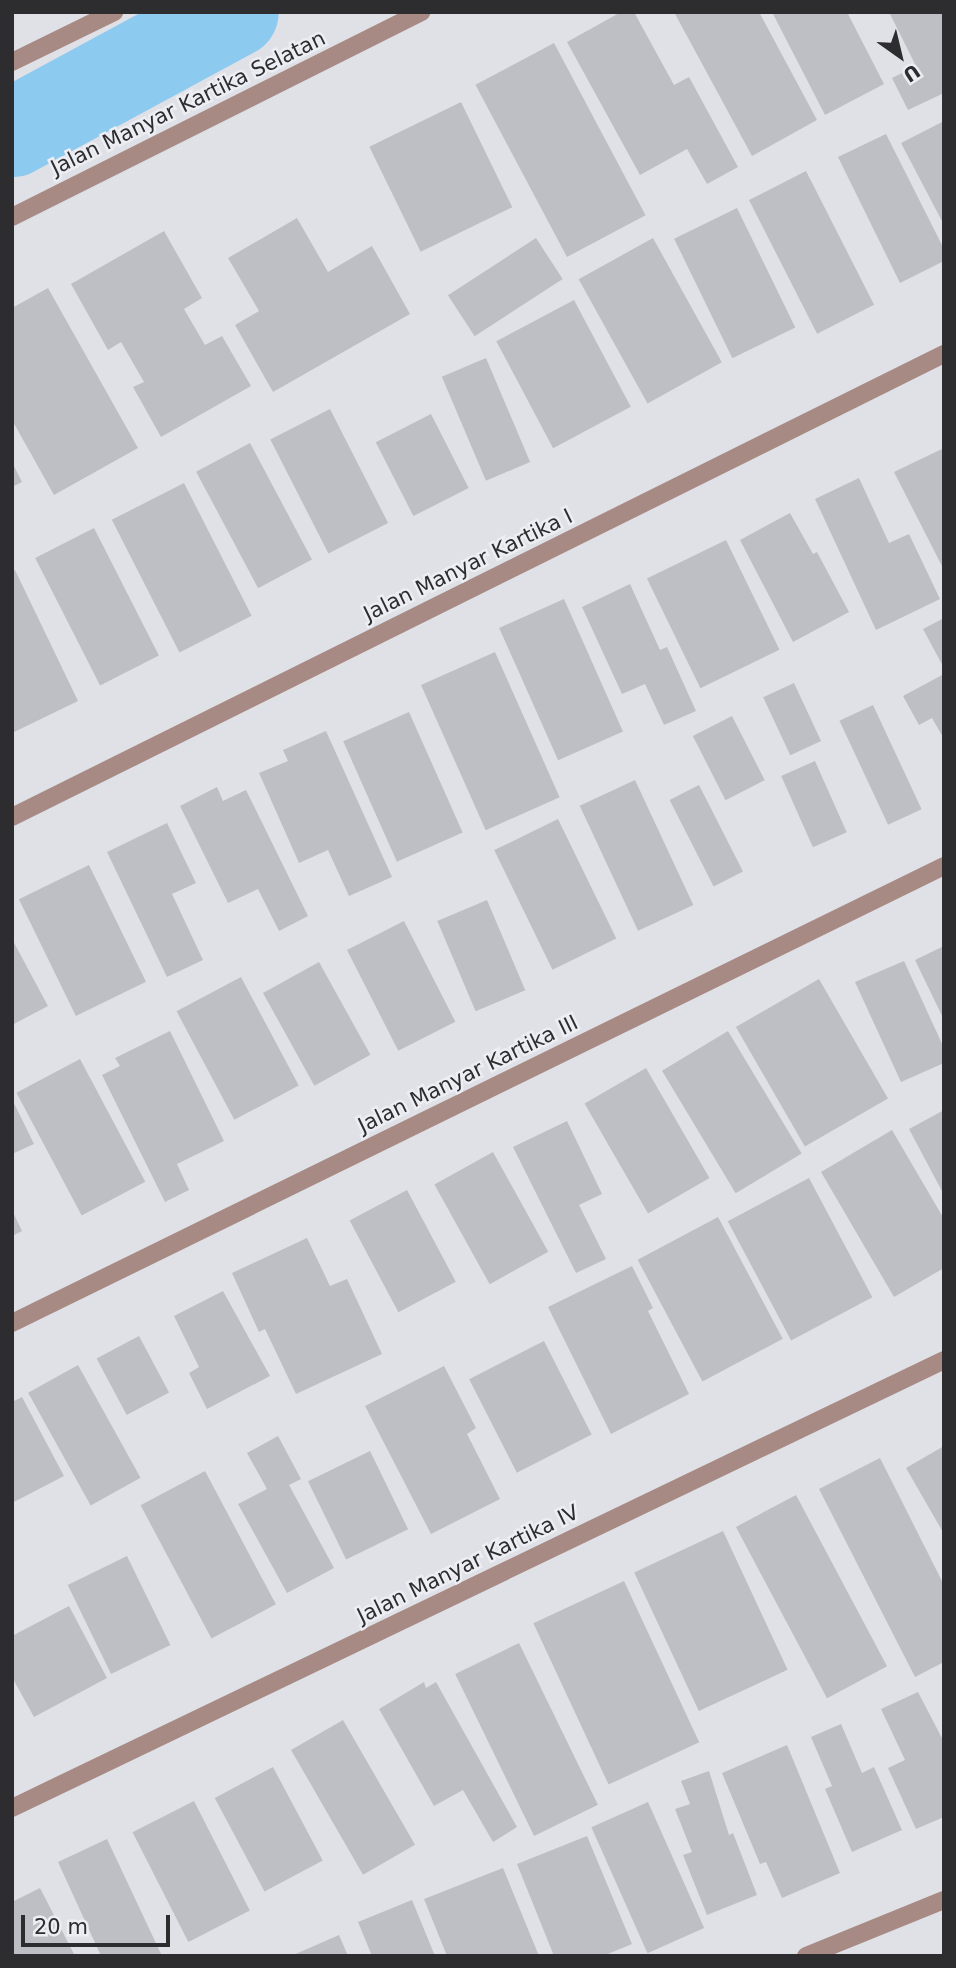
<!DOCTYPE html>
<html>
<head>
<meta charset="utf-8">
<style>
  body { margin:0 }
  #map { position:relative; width:956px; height:1968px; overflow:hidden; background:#e0e0e7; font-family:"DejaVu Sans",sans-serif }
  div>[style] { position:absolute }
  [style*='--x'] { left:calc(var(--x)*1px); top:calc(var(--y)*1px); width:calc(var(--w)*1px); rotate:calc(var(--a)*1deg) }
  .river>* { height:89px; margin:-44.5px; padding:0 44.5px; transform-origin:44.5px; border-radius:44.5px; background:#8ccaf0 }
  .building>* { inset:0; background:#bebfc5; transform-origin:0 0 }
  .minor>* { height:18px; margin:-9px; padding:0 9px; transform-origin:9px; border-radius:9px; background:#a78a84 }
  span { translate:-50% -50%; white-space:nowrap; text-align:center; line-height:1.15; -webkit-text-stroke:5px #edeef4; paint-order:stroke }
  .street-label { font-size:21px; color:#2d2d2f }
  .frame { position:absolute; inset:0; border:14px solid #2d2d2f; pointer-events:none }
  .north { position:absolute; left:865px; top:21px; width:70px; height:70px; -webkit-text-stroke:5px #edeef4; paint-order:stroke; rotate:146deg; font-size:19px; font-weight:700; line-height:28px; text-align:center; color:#2d2d2f }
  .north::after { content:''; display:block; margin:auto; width:24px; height:32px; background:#2d2d2f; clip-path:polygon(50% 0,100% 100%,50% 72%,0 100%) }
  .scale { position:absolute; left:21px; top:1915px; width:149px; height:32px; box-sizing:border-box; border:4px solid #2d2d2f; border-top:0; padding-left:9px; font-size:21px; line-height:24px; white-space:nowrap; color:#2d2d2f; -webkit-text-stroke:5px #edeef4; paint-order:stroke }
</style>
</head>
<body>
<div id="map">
  <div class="river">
    <div style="--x:12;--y:132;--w:252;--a:-28.4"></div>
  </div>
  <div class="building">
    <div style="clip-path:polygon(621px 12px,634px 12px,674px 85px,689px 77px,738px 167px,707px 184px,687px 149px,640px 175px,567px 42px)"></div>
    <div style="clip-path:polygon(674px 12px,759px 12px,817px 120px,752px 156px)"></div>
    <div style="clip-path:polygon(772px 12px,847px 12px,884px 84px,825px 115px)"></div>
    <div style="clip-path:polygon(889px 12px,944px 12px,944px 93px,908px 110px,892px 78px,916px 66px)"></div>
    <div style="left:554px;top:43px;width:195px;height:89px;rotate:62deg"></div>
    <div style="left:461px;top:102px;width:117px;height:102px;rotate:64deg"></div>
    <div style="clip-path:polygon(944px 121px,944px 225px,901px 143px)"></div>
    <div style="clip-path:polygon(886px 134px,944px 249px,944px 261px,900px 283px,838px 157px)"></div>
    <div style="left:806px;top:171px;width:150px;height:64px;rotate:63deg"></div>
    <div style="left:737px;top:208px;width:133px;height:70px;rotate:64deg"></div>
    <div style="clip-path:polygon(297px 218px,328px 272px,372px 246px,410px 314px,273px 392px,235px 325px,259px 311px,228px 258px)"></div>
    <div style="clip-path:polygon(164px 231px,202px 298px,184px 309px,205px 345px,222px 336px,251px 386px,161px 437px,133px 387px,144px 382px,121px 342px,108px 350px,71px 284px)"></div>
    <div style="left:536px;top:238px;width:49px;height:105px;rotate:57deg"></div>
    <div style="left:653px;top:238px;width:142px;height:85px;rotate:61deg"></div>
    <div style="clip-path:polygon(48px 288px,138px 448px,54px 495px,12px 420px,12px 308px)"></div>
    <div style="left:574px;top:300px;width:121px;height:88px;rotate:62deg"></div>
    <div style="left:486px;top:358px;width:113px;height:48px;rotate:67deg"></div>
    <div style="left:330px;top:409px;width:128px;height:67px;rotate:63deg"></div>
    <div style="left:431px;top:414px;width:83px;height:62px;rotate:63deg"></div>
    <div style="left:250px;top:443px;width:132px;height:61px;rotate:62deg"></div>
    <div style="clip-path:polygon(944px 448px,944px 570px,894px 472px)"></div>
    <div style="clip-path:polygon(12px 462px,22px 482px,12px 487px)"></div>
    <div style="clip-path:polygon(859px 478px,889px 543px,909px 534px,940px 599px,876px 630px,815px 499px)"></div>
    <div style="left:184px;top:483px;width:149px;height:81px;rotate:63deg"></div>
    <div style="clip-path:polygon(790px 513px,813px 554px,817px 552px,849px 612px,793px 642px,740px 540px)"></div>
    <div style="left:94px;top:528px;width:143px;height:66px;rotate:63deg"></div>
    <div style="left:726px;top:540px;width:122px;height:88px;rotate:64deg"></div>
    <div style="clip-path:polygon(15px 570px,78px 701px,12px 733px,12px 571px)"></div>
    <div style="clip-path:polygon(630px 584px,660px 650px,667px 647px,696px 711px,664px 725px,645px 684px,622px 694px,582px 607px)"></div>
    <div style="left:564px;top:599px;width:145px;height:71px;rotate:66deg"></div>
    <div style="clip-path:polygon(944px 618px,944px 668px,923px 629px)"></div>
    <div style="left:495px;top:652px;width:159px;height:81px;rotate:66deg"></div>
    <div style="clip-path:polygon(944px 674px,944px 739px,932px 718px,919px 725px,903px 696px)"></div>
    <div style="left:794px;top:683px;width:64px;height:34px;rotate:65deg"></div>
    <div style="left:873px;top:705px;width:115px;height:37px;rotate:65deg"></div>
    <div style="left:409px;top:712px;width:132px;height:72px;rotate:66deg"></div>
    <div style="left:732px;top:716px;width:72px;height:44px;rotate:63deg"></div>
    <div style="clip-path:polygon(326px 731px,392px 877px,349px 896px,328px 850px,299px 863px,259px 773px,288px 761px,283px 750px)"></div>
    <div style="left:815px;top:761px;width:78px;height:37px;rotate:66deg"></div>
    <div style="left:635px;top:780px;width:138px;height:61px;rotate:65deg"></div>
    <div style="left:699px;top:785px;width:97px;height:33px;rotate:63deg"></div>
    <div style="clip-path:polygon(217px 787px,223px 801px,246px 790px,308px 916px,279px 931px,258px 889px,228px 903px,180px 806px)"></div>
    <div style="left:558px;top:819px;width:133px;height:71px;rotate:64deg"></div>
    <div style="clip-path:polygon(167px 823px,196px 883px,172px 894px,203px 960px,167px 977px,107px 852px)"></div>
    <div style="left:89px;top:865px;width:130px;height:78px;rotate:64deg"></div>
    <div style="left:487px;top:900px;width:98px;height:54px;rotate:67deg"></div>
    <div style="left:404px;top:921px;width:113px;height:64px;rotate:63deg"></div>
    <div style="clip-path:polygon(12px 939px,48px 1006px,12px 1025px)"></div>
    <div style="clip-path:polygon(944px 946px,944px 1020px,915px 960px)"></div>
    <div style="clip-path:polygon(904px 961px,944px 1048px,944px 1063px,901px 1082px,855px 982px)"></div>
    <div style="left:319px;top:962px;width:106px;height:64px;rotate:61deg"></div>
    <div style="left:241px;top:977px;width:123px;height:73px;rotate:62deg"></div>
    <div style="left:819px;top:979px;width:138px;height:96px;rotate:60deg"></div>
    <div style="clip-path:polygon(170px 1031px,224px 1141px,177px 1164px,189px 1190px,165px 1202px,102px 1075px,120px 1066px,115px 1058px)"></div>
    <div style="left:728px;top:1031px;width:143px;height:77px;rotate:59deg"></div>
    <div style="left:80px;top:1059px;width:139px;height:72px;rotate:62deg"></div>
    <div style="left:646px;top:1068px;width:127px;height:71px;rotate:60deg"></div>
    <div style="clip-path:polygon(12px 1099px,34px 1144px,12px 1154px)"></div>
    <div style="clip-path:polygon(944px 1110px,944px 1195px,909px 1129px)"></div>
    <div style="clip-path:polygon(567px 1121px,602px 1194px,579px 1205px,606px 1259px,576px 1273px,513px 1147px)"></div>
    <div style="clip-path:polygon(892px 1130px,944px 1219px,944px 1268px,894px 1297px,821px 1172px)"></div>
    <div style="left:493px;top:1152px;width:114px;height:67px;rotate:61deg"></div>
    <div style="left:809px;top:1178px;width:135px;height:92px;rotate:62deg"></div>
    <div style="left:407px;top:1190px;width:104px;height:65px;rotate:62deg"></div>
    <div style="clip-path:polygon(12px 1210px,22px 1231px,12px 1236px)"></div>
    <div style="left:718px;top:1217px;width:138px;height:91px;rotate:62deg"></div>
    <div style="clip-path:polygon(307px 1238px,330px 1286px,347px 1279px,382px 1354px,296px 1394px,265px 1329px,259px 1332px,232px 1273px)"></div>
    <div style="clip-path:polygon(632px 1266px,653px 1308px,648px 1311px,689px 1394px,611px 1434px,548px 1307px)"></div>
    <div style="clip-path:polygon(223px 1291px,270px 1376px,207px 1409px,189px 1373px,199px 1367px,174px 1316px)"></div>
    <div style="left:139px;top:1336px;width:64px;height:48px;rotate:62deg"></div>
    <div style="left:544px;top:1341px;width:105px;height:84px;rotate:63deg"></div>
    <div style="left:78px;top:1365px;width:129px;height:57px;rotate:61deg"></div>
    <div style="clip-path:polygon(444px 1366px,476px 1428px,467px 1434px,500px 1499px,431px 1534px,365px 1406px)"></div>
    <div style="clip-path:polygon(22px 1397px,64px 1476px,12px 1503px,12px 1402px)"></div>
    <div style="clip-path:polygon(278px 1436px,301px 1479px,289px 1485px,334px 1568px,287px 1593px,238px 1504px,267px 1489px,247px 1453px)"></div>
    <div style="clip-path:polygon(944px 1446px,944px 1534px,906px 1468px)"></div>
    <div style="left:370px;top:1451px;width:87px;height:69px;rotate:64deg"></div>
    <div style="clip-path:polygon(880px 1458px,944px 1585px,944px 1662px,915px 1677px,819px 1489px)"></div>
    <div style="left:205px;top:1471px;width:151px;height:73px;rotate:62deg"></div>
    <div style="left:796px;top:1495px;width:194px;height:68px;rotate:62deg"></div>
    <div style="left:723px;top:1531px;width:153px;height:98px;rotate:65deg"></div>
    <div style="left:127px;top:1556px;width:99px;height:66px;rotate:64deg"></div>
    <div style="left:624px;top:1581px;width:178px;height:100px;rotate:65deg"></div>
    <div style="clip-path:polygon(69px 1606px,107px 1678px,34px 1717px,12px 1677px,12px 1636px)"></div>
    <div style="left:519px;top:1643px;width:180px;height:71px;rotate:64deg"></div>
    <div style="clip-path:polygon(424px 1682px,426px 1688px,436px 1682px,517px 1827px,493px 1842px,463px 1790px,434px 1806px,379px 1709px)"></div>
    <div style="clip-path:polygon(918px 1692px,944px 1742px,944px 1817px,916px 1829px,888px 1768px,905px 1760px,881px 1709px)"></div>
    <div style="left:343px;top:1720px;width:144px;height:60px;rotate:60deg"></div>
    <div style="clip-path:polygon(841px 1724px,862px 1773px,874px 1767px,902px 1830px,852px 1852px,825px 1789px,832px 1786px,811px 1737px)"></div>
    <div style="clip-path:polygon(787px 1745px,840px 1873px,782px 1898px,766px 1862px,760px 1864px,722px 1773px)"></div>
    <div style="left:273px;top:1767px;width:106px;height:66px;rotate:62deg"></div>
    <div style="clip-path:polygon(709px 1771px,729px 1835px,733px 1833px,757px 1895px,707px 1915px,683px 1855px,692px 1852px,675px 1809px,690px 1804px,681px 1781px)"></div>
    <div style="left:194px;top:1801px;width:123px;height:69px;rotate:63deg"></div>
    <div style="left:648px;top:1802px;width:138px;height:62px;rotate:66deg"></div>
    <div style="clip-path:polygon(587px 1836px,632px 1944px,603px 1956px,554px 1956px,517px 1864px)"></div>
    <div style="clip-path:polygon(107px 1839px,162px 1956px,101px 1956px,58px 1862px)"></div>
    <div style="clip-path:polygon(503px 1868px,539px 1956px,447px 1956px,424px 1899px)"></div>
    <div style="clip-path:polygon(40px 1888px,75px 1956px,12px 1956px,12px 1902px)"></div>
    <div style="clip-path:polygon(412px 1900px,435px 1956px,372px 1956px,358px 1922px)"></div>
    <div style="clip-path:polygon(339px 1935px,348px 1956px,291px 1956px)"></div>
  </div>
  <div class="minor">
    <div style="--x:12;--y:62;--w:114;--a:-26.1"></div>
    <div style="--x:12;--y:217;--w:458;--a:-26.6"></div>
    <div style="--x:12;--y:817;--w:1041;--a:-26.42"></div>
    <div style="--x:12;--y:1323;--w:1038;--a:-26.12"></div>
    <div style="--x:12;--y:1808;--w:1034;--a:-25.67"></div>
    <div style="--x:806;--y:1956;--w:149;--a:-22.1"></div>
  </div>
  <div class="street-label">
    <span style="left:188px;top:103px;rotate:-26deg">Jalan Manyar Kartika Selatan</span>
    <span style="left:468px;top:565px;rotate:-26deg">Jalan Manyar Kartika I</span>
    <span style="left:468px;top:1074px;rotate:-26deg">Jalan Manyar Kartika III</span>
    <span style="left:468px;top:1564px;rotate:-26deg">Jalan Manyar Kartika IV</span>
  </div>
  <div class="frame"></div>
  <div class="north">U</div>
  <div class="scale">20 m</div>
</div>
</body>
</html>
